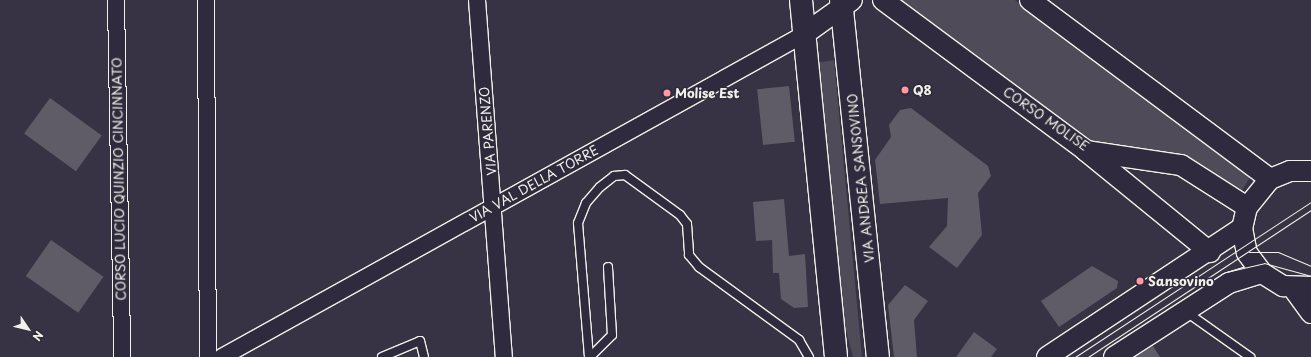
<!DOCTYPE html>
<html>
<head>
<meta charset="utf-8">
<style>
  body { margin:0 }
  #map { position:relative; width:1311px; height:357px; overflow:hidden; background:#373244; font-family:"Playpen Sans",sans-serif }
  div>[style] { position:absolute }
  [style*='--x'] { left:calc(var(--x)*1px); top:calc(var(--y)*1px); width:calc(var(--w)*1px); rotate:calc(var(--a)*1deg) }
  .green>* { inset:0; background:#504b59 }
  .building>* { inset:0; background:#5f5c67; transform-origin:0 0 }
  .roads { filter:drop-shadow(1px 0 #f4f1e8) drop-shadow(-1px 0 #f4f1e8) drop-shadow(0 1px #f4f1e8) drop-shadow(0 -1px #f4f1e8) }
  .service>* { height:8px; margin:-4px; padding:0 4px; transform-origin:4px; border-radius:4px; background:#2f2a3d }
  .minor>* { height:16px; margin:-8px; padding:0 8px; transform-origin:8px; border-radius:8px; background:#2f2a3d }
  .tertiary>* { height:20px; margin:-10px; padding:0 10px; transform-origin:10px; border-radius:10px; background:#2f2a3d }
  .secondary>* { height:22px; margin:-11px; padding:0 11px; transform-origin:11px; border-radius:11px; background:#2f2a3d }
  .tram>* { height:1px; margin:-0.5px; padding:0 0.5px; transform-origin:0.5px; border-radius:0.5px; background:#f4f1e8 }
  .dots>* { width:11px; height:11px; translate:-50% -50%; box-sizing:border-box; border:2px solid #2f2a3d; border-radius:50% }
  span { translate:-50% -50%; white-space:nowrap; text-align:center; line-height:1.15; -webkit-text-stroke:3px #2f2a3d; paint-order:stroke }
  .poi-label { font-size:13px; color:#f4f1e8; font-weight:700 }
  .left { translate:0 -50%; text-align:left }
  .street-label { font-size:13px; color:#f4f1e8 }
  .north { position:absolute; left:8px; top:309px; width:40px; height:40px; -webkit-text-stroke:3px #2f2a3d; paint-order:stroke; rotate:125deg; font-size:11px; font-weight:700; line-height:16px; text-align:center; color:#f4f1e8 }
  .north::after { content:''; display:block; margin:auto; width:14px; height:18px; background:#f4f1e8; clip-path:polygon(50% 0,100% 100%,50% 72%,0 100%) }
</style>
</head>
<body>
<div id="map">
  <div class="green">
    <div style="clip-path:polygon(894px 0,1015px 0,1251px 176px,1242px 190px,1182px 155px,1090px 146px)"></div>
    <div style="clip-path:polygon(834px 60px,862px 357px,853px 357px,842px 314px,816px 63px)"></div>
  </div>
  <div class="building">
    <div style="left:789px;top:86px;width:56px;height:32px;rotate:84deg"></div>
    <div style="left:50px;top:98px;width:64px;height:44px;rotate:36deg"></div>
    <div style="clip-path:polygon(911px 108px,988px 166px,991px 176px,978px 193px,982px 235px,957px 268px,929px 247px,947px 226px,948px 198px,880px 204px,875px 160px,891px 137px,889px 125px,900px 110px)"></div>
    <div style="clip-path:polygon(784px 199px,789px 256px,805px 254px,808px 307px,794px 308px,781px 299px,779px 273px,773px 273px,772px 240px,756px 241px,753px 202px)"></div>
    <div style="left:51px;top:240px;width:64px;height:44px;rotate:35deg"></div>
    <div style="clip-path:polygon(1092px 266px,1118px 281px,1117px 288px,1059px 327px,1041px 301px)"></div>
    <div style="clip-path:polygon(905px 285px,928px 301px,914px 320px,917px 357px,894px 357px,888px 305px)"></div>
    <div style="clip-path:polygon(974px 332px,997px 349px,991px 357px,956px 357px)"></div>
    <div style="clip-path:polygon(1153px 346px,1160px 357px,1135px 357px)"></div>
  </div>
  <div class="roads">
    <div class="service">
      <div style="--x:1185;--y:311;--w:80;--a:35.3"></div>
      <div style="--x:382;--y:357;--w:41;--a:-22.8"></div>
      <div style="--x:420;--y:341;--w:16;--a:76"></div>
      <div style="--x:589;--y:357;--w:134;--a:-94.7"></div>
      <div style="--x:578;--y:223;--w:22;--a:-68"></div>
      <div style="--x:586;--y:203;--w:21;--a:-49"></div>
      <div style="--x:600;--y:187;--w:18;--a:-38"></div>
      <div style="--x:614;--y:176;--w:11;--a:-5"></div>
      <div style="--x:625;--y:175;--w:68;--a:36"></div>
      <div style="--x:680;--y:215;--w:11;--a:52"></div>
      <div style="--x:687;--y:224;--w:31;--a:86"></div>
      <div style="--x:689;--y:255;--w:16;--a:50"></div>
      <div style="--x:699;--y:267;--w:124;--a:36.1"></div>
      <div style="--x:799;--y:340;--w:20;--a:60"></div>
      <div style="--x:590;--y:357;--w:31;--a:-45"></div>
      <div style="--x:612;--y:335;--w:68;--a:-93.4"></div>
    </div>
    <div class="minor">
      <div style="--x:116;--y:0;--w:357;--a:89"></div>
      <div style="--x:206;--y:0;--w:357;--a:89.7"></div>
      <div style="--x:477;--y:0;--w:358;--a:85.7"></div>
      <div style="--x:222;--y:357;--w:664;--a:-29"></div>
    </div>
    <div class="tertiary">
      <div style="--x:883;--y:0;--w:253;--a:36.6"></div>
      <div style="--x:1086;--y:151;--w:96;--a:8.4"></div>
      <div style="--x:1181;--y:165;--w:78;--a:32.5"></div>
      <div style="--x:1030;--y:0;--w:299;--a:36.7"></div>
      <div style="--x:803;--y:35;--w:60;--a:-35.5"></div>
      <div style="--x:1086;--y:151;--w:160;--a:39.2"></div>
      <div style="--x:1311;--y:171;--w:21;--a:180"></div>
      <div style="--x:1290;--y:171;--w:22;--a:158"></div>
      <div style="--x:1270;--y:179;--w:36;--a:129"></div>
      <div style="--x:1247;--y:207;--w:22;--a:103"></div>
      <div style="--x:1242;--y:228;--w:25;--a:79"></div>
      <div style="--x:1247;--y:253;--w:25;--a:53"></div>
      <div style="--x:1262;--y:273;--w:25;--a:32"></div>
      <div style="--x:1283;--y:286;--w:28;--a:2"></div>
      <div style="--x:1293;--y:288;--w:31;--a:54"></div>
      <div style="--x:1047;--y:357;--w:234;--a:-33.5"></div>
      <div style="--x:1114;--y:357;--w:137;--a:-32.8"></div>
      <div style="--x:1229;--y:283;--w:34;--a:-17"></div>
    </div>
    <div class="secondary">
      <div style="--x:801;--y:0;--w:359;--a:84.4"></div>
      <div style="--x:841;--y:0;--w:359;--a:84.1"></div>
    </div>
  </div>
  <div class="tram">
    <div style="--x:1249;--y:252;--w:29;--a:0"></div>
    <div style="--x:1278;--y:252;--w:36;--a:23"></div>
    <div style="--x:1226;--y:272;--w:39;--a:-13"></div>
    <div style="--x:1264;--y:263;--w:49;--a:15.5"></div>
    <div style="--x:1075;--y:357;--w:282;--a:-33.3"></div>
    <div style="--x:1088;--y:357;--w:267;--a:-33.4"></div>
  </div>
  <div class="dots">
    <div style="left:905px;top:90px;background:#ff9aa2"></div>
    <div style="left:667px;top:93px;background:#ff9aa2"></div>
    <div style="left:1140px;top:281px;background:#ff9aa2"></div>
  </div>
  <div class="poi-label">
    <span class="left" style="left:913px;top:90px">Q8</span>
    <span class="left" style="left:675px;top:93px">Molise Est</span>
    <span class="left" style="left:1148px;top:281px">Sansovino</span>
  </div>
  <div class="street-label">
    <span style="left:1046px;top:119px;rotate:35deg">CORSO MOLISE</span>
    <span style="left:488px;top:131px;rotate:-95deg">VIA PARENZO</span>
    <span style="left:861px;top:178px;rotate:-96deg">VIA ANDREA SANSOVINO</span>
    <span style="left:119px;top:179px;rotate:-91deg">CORSO LUCIO QUINZIO CINCINNATO</span>
    <span style="left:534px;top:184px;rotate:-29deg">VIA VAL DELLA TORRE</span>
  </div>
  <div class="north">N</div>
</div>
</body>
</html>
